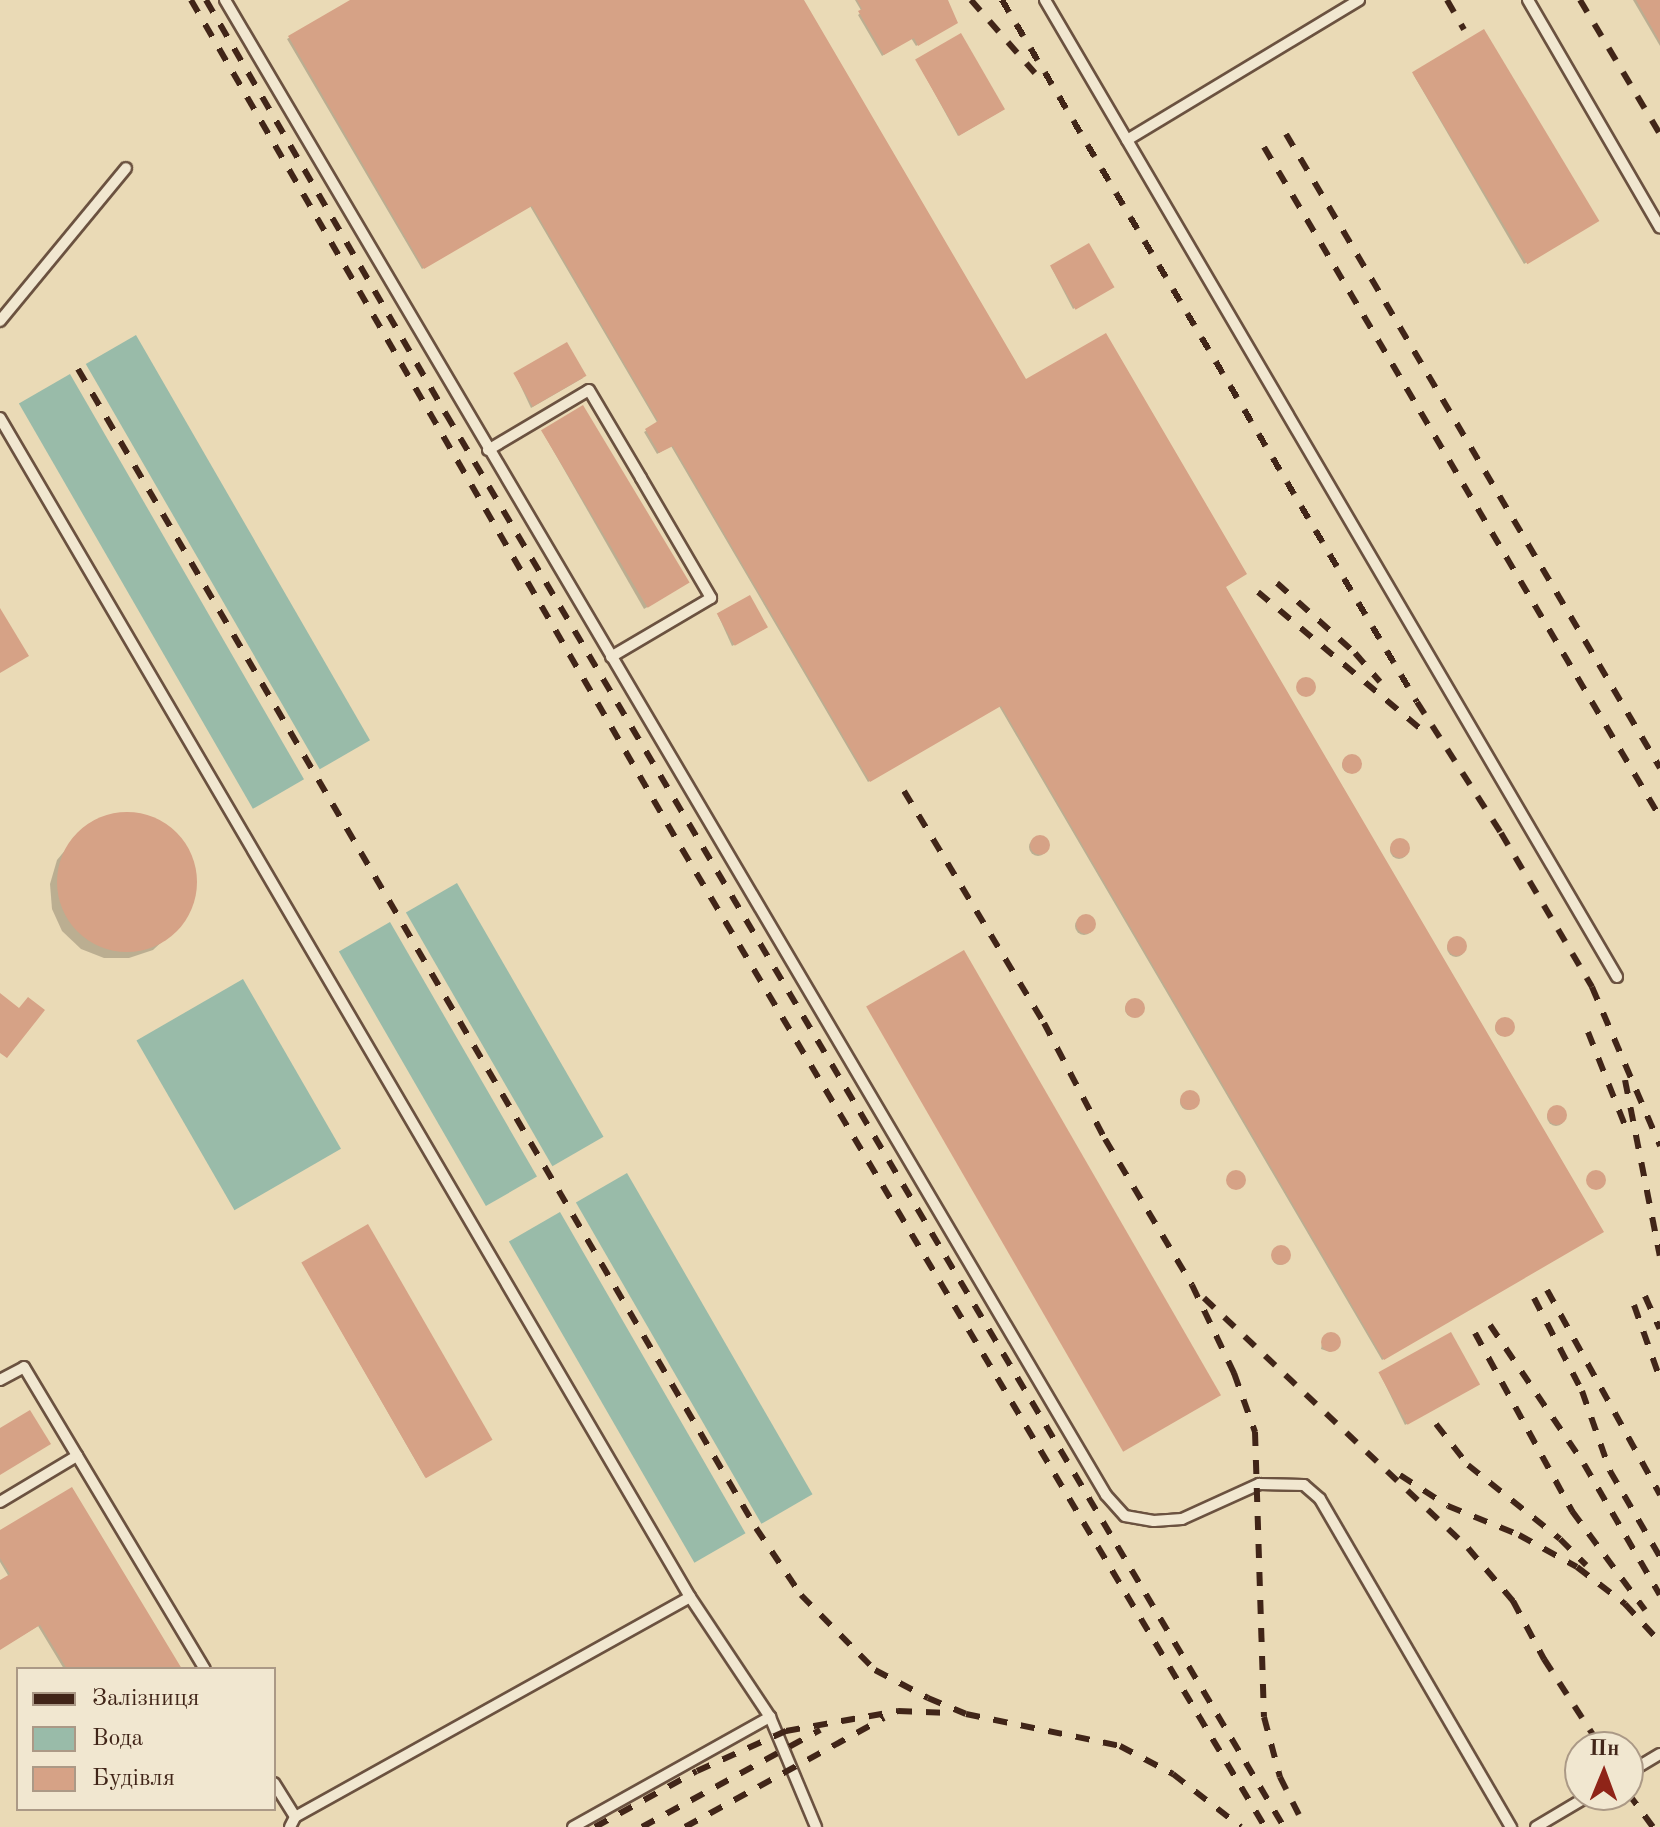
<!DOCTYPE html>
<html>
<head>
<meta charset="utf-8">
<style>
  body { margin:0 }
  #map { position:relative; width:1660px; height:1827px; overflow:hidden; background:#eadab6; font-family:"Old Standard TT",serif }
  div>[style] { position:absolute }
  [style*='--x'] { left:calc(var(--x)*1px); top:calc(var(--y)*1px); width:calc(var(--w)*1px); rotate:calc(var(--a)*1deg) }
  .water>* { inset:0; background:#99bba9; transform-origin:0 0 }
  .shadow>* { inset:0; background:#0003 }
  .round { border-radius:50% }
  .building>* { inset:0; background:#d6a286; transform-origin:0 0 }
  .roads { filter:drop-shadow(2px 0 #6b5240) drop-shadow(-2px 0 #6b5240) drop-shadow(0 2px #6b5240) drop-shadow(0 -2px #6b5240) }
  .service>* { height:10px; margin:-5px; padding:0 5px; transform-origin:5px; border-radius:5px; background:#f1e7d0 }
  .rail>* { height:6px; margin-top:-3px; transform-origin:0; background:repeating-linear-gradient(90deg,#412518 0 14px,transparent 0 28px) }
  span { translate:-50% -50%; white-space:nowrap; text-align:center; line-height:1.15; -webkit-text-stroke:7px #f1e7d0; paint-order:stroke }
  .legend { position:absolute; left:16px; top:1667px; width:260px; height:144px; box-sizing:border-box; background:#f1e7d0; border:2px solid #ab9986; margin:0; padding:10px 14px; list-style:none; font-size:24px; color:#412518 }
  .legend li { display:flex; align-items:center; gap:16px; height:40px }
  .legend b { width:40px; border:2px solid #ab9986 }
  .north { position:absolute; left:1564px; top:1731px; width:80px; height:80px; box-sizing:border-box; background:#f1e7d0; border:2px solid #ab9986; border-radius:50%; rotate:1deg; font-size:22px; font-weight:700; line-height:32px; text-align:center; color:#412518 }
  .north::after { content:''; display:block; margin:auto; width:28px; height:36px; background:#8f2418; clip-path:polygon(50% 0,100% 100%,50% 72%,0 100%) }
</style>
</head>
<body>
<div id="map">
  <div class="water">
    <div style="left:136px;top:335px;width:468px;height:58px;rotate:60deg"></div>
    <div style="left:70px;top:374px;width:468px;height:59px;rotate:60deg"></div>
    <div style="left:457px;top:883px;width:293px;height:59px;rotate:60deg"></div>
    <div style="left:390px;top:922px;width:294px;height:59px;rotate:60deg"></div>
    <div style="left:243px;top:979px;width:196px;height:123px;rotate:60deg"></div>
    <div style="left:627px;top:1173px;width:371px;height:59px;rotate:60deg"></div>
    <div style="left:560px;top:1212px;width:371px;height:59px;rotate:60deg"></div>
  </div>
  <div class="shadow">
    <div style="clip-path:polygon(354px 0,802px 0,1026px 382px,1600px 1233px,1382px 1360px,999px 706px,868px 782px,671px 446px,657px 454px,644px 432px,658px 424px,530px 206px,422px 269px,287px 39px)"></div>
    <div style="clip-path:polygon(855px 0,943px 0,953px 24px,916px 46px,911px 38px,882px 56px,858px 15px,862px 12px)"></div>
    <div style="clip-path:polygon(1633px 0,1660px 0,1660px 46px)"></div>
    <div style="clip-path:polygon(917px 61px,1001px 111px,958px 136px)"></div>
    <div style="clip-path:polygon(1413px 74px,1595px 222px,1524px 264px)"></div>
    <div style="clip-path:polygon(1051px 267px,1110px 288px,1073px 309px)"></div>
    <div style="clip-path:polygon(515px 374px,583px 378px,531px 408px)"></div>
    <div style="clip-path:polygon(542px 431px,684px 585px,644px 609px)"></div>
    <div style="clip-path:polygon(718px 615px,764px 629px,732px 646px)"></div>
    <div class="round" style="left:1297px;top:680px;width:16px;height:16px"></div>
    <div class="round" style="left:1342px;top:757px;width:16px;height:16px"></div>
    <div style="clip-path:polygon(128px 814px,152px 819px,173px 832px,188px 853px,195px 877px,192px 902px,181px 924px,153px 950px,129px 958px,104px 958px,81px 949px,62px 931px,52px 909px,50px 884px,57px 860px,81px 831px,103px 818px)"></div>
    <div class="round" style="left:1029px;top:838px;width:18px;height:18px"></div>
    <div class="round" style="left:1390px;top:841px;width:18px;height:18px"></div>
    <div class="round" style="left:1075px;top:917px;width:18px;height:18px"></div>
    <div class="round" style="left:1447px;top:939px;width:18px;height:18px"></div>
    <div class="round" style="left:1125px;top:1001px;width:16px;height:16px"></div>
    <div style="clip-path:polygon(868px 1008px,1220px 1395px,1124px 1450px)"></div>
    <div class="round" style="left:1495px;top:1020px;width:16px;height:16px"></div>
    <div class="round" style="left:1180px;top:1094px;width:16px;height:16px"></div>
    <div class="round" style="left:1547px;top:1108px;width:18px;height:18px"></div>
    <div class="round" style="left:1227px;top:1173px;width:16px;height:16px"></div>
    <div class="round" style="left:1587px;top:1173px;width:16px;height:16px"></div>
    <div class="round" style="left:1272px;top:1249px;width:16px;height:16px"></div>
    <div style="clip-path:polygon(303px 1264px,489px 1440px,425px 1477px)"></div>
    <div style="clip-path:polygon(1334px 1334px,1338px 1346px,1330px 1352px,1321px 1349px,1323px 1338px)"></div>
    <div style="clip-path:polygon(1380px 1374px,1476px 1385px,1405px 1425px)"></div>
    <div style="clip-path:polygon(0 1532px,179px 1669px,64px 1669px,38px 1626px,0 1649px,0 1582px,9px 1577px,0 1562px)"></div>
  </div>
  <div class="building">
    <div style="clip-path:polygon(350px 0,804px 0,1026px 379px,1106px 333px,1247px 574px,1226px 587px,1604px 1232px,1384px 1360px,1001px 706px,870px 782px,673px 446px,659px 453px,645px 429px,658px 421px,532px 206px,424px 269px,288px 36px)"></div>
    <div style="clip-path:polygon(857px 0,948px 0,958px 23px,918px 46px,914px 38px,884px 55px,858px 11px,862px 9px)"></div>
    <div style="clip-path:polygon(1636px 0,1660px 0,1660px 42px)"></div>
    <div style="left:1484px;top:29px;width:224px;height:84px;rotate:59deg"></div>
    <div style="left:961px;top:33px;width:88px;height:53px;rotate:60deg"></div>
    <div style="left:1089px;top:243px;width:51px;height:45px;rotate:60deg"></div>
    <div style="left:567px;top:342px;width:39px;height:62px;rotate:60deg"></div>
    <div style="left:583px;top:405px;width:207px;height:49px;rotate:59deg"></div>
    <div style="left:750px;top:595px;width:37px;height:38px;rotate:61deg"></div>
    <div style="clip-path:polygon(0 608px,29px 656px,0 673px)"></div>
    <div class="round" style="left:1296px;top:677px;width:20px;height:20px"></div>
    <div class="round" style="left:1342px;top:754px;width:20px;height:20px"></div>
    <div class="round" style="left:57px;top:812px;width:140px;height:140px"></div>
    <div class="round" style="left:1030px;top:835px;width:20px;height:20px"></div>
    <div class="round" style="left:1390px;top:838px;width:20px;height:20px"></div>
    <div class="round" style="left:1076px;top:914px;width:20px;height:20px"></div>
    <div class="round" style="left:1447px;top:936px;width:20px;height:20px"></div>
    <div style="left:964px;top:950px;width:514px;height:113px;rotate:60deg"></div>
    <div style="clip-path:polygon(0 993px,19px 1008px,28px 997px,45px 1010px,7px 1058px,0 1053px)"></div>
    <div class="round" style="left:1125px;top:998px;width:20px;height:20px"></div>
    <div class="round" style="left:1495px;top:1017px;width:20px;height:20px"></div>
    <div class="round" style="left:1180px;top:1090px;width:20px;height:20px"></div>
    <div class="round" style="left:1547px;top:1105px;width:20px;height:20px"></div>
    <div class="round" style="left:1226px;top:1170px;width:20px;height:20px"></div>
    <div class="round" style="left:1586px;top:1170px;width:20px;height:20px"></div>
    <div style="left:368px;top:1224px;width:249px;height:77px;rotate:60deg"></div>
    <div class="round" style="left:1271px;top:1245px;width:20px;height:20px"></div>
    <div class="round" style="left:1321px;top:1332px;width:20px;height:20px"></div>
    <div style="left:1451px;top:1332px;width:60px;height:83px;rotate:61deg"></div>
    <div style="clip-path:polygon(30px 1410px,51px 1444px,0 1475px,0 1428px)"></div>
    <div style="clip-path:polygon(72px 1487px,182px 1669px,67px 1669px,40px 1625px,0 1650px,0 1580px,10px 1574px,0 1558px,0 1530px)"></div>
  </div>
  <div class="roads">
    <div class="service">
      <div style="--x:225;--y:0;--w:1735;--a:59.49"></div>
      <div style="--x:1106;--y:1495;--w:28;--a:48"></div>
      <div style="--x:1125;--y:1516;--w:29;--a:10"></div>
      <div style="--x:1154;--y:1521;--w:28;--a:-4"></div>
      <div style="--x:1182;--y:1519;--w:85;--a:-24.4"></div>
      <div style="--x:1259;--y:1484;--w:45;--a:1.3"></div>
      <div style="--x:1304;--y:1485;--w:21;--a:41"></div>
      <div style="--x:1320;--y:1499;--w:380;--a:59.8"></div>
      <div style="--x:1045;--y:0;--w:1132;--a:59.65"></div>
      <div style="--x:1528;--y:0;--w:263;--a:59.9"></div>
      <div style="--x:1127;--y:140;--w:271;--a:-31.1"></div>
      <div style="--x:0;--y:321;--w:198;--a:-50.5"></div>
      <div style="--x:0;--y:418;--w:1366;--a:59.66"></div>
      <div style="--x:690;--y:1597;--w:144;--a:56.3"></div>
      <div style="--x:770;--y:1717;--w:119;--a:67.3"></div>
      <div style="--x:488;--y:450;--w:117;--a:-30.7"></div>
      <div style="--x:589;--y:390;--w:102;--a:59.4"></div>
      <div style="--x:641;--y:478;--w:139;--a:59.7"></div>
      <div style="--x:711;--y:598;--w:116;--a:149.5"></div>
      <div style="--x:0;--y:1380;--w:27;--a:-28"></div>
      <div style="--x:24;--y:1367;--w:352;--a:59.1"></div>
      <div style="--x:0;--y:1502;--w:90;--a:-30.9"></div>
      <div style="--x:1628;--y:1773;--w:37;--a:-31"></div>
      <div style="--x:274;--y:1783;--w:40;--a:58"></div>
      <div style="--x:290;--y:1827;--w:11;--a:-63"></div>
      <div style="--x:295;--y:1817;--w:452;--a:-29.1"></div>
      <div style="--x:573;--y:1827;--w:226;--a:-29.2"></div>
      <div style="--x:1536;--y:1827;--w:63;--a:-30.7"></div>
    </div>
  </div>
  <div class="rail">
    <div style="--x:191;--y:0;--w:981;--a:59.96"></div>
    <div style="--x:682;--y:849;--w:1139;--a:59.2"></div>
    <div style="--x:206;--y:0;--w:479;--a:59.9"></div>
    <div style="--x:446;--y:414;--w:1643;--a:59.33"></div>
    <div style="--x:971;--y:0;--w:97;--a:48.8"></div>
    <div style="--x:1002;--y:0;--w:815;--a:59.41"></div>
    <div style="--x:1417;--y:702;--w:156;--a:57.3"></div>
    <div style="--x:1501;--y:833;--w:179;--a:59.4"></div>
    <div style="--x:1592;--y:987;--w:173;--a:66.8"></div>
    <div style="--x:1447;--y:0;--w:34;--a:60"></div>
    <div style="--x:1580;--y:0;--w:156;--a:59.2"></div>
    <div style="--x:1286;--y:134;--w:736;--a:59.46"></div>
    <div style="--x:1264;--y:147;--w:778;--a:59.42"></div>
    <div style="--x:78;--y:369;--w:1343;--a:59.67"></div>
    <div style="--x:756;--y:1528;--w:81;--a:56.1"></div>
    <div style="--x:801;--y:1595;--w:105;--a:45.4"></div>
    <div style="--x:875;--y:1670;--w:60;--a:27.8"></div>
    <div style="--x:928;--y:1698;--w:41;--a:22.8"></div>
    <div style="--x:966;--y:1714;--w:157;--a:11.7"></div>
    <div style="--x:1120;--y:1746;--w:60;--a:27.8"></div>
    <div style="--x:1173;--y:1774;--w:86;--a:37.9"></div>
    <div style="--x:1277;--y:583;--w:105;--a:41.9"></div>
    <div style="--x:1355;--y:653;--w:38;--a:49"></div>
    <div style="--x:1258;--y:592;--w:222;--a:40.1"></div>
    <div style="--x:904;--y:791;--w:271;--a:58.9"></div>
    <div style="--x:1044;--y:1023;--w:131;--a:62.3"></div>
    <div style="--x:1105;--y:1139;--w:170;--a:59.2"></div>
    <div style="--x:1192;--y:1285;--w:98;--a:64.5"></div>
    <div style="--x:1234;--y:1373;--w:63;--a:70.4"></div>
    <div style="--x:1255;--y:1432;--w:285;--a:88.2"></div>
    <div style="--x:1264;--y:1717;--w:62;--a:75.1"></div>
    <div style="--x:1280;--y:1777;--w:56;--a:63.4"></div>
    <div style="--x:1588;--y:1032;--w:103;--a:68.4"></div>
    <div style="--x:1625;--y:1080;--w:179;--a:78.8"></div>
    <div style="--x:1547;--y:1290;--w:234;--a:61.1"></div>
    <div style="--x:1645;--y:1296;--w:36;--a:66"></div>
    <div style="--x:1204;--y:1298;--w:364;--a:43.4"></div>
    <div style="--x:1468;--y:1548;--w:70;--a:49.7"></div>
    <div style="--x:1513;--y:1601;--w:66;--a:61.9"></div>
    <div style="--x:1544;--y:1659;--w:105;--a:57.1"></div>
    <div style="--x:1534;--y:1298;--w:105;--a:62.7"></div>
    <div style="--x:1582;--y:1391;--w:85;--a:70.7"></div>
    <div style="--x:1610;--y:1471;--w:99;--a:59.8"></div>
    <div style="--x:1634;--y:1305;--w:78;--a:70.6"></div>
    <div style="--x:1490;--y:1325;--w:168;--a:55.9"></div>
    <div style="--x:1584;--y:1464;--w:151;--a:59.9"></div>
    <div style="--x:1475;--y:1333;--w:203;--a:61.4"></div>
    <div style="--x:1572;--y:1511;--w:123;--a:53.6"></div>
    <div style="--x:1436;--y:1424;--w:52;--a:52"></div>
    <div style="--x:1468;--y:1465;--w:118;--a:38.8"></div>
    <div style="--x:1560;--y:1539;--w:37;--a:45"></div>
    <div style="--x:1400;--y:1475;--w:57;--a:32.9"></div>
    <div style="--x:1448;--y:1506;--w:77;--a:22.2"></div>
    <div style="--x:1519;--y:1535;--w:66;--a:28.9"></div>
    <div style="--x:1577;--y:1567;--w:61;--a:37.6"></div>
    <div style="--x:1625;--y:1604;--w:52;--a:47.4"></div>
    <div style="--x:1628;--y:1793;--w:42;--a:53.7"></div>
    <div style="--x:595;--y:1827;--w:116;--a:-28.8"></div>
    <div style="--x:697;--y:1771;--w:98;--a:-24.2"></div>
    <div style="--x:786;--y:1731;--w:114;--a:-10.1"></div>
    <div style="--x:898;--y:1711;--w:52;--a:2.2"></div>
    <div style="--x:642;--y:1827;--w:203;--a:-28.6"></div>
    <div style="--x:685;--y:1827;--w:227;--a:-28.7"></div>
  </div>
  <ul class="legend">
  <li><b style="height:10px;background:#412518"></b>Залізниця</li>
  <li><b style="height:22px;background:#99bba9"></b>Вода</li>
  <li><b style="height:22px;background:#d6a286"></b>Будівля</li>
  </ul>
  <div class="north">Пн</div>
</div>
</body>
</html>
